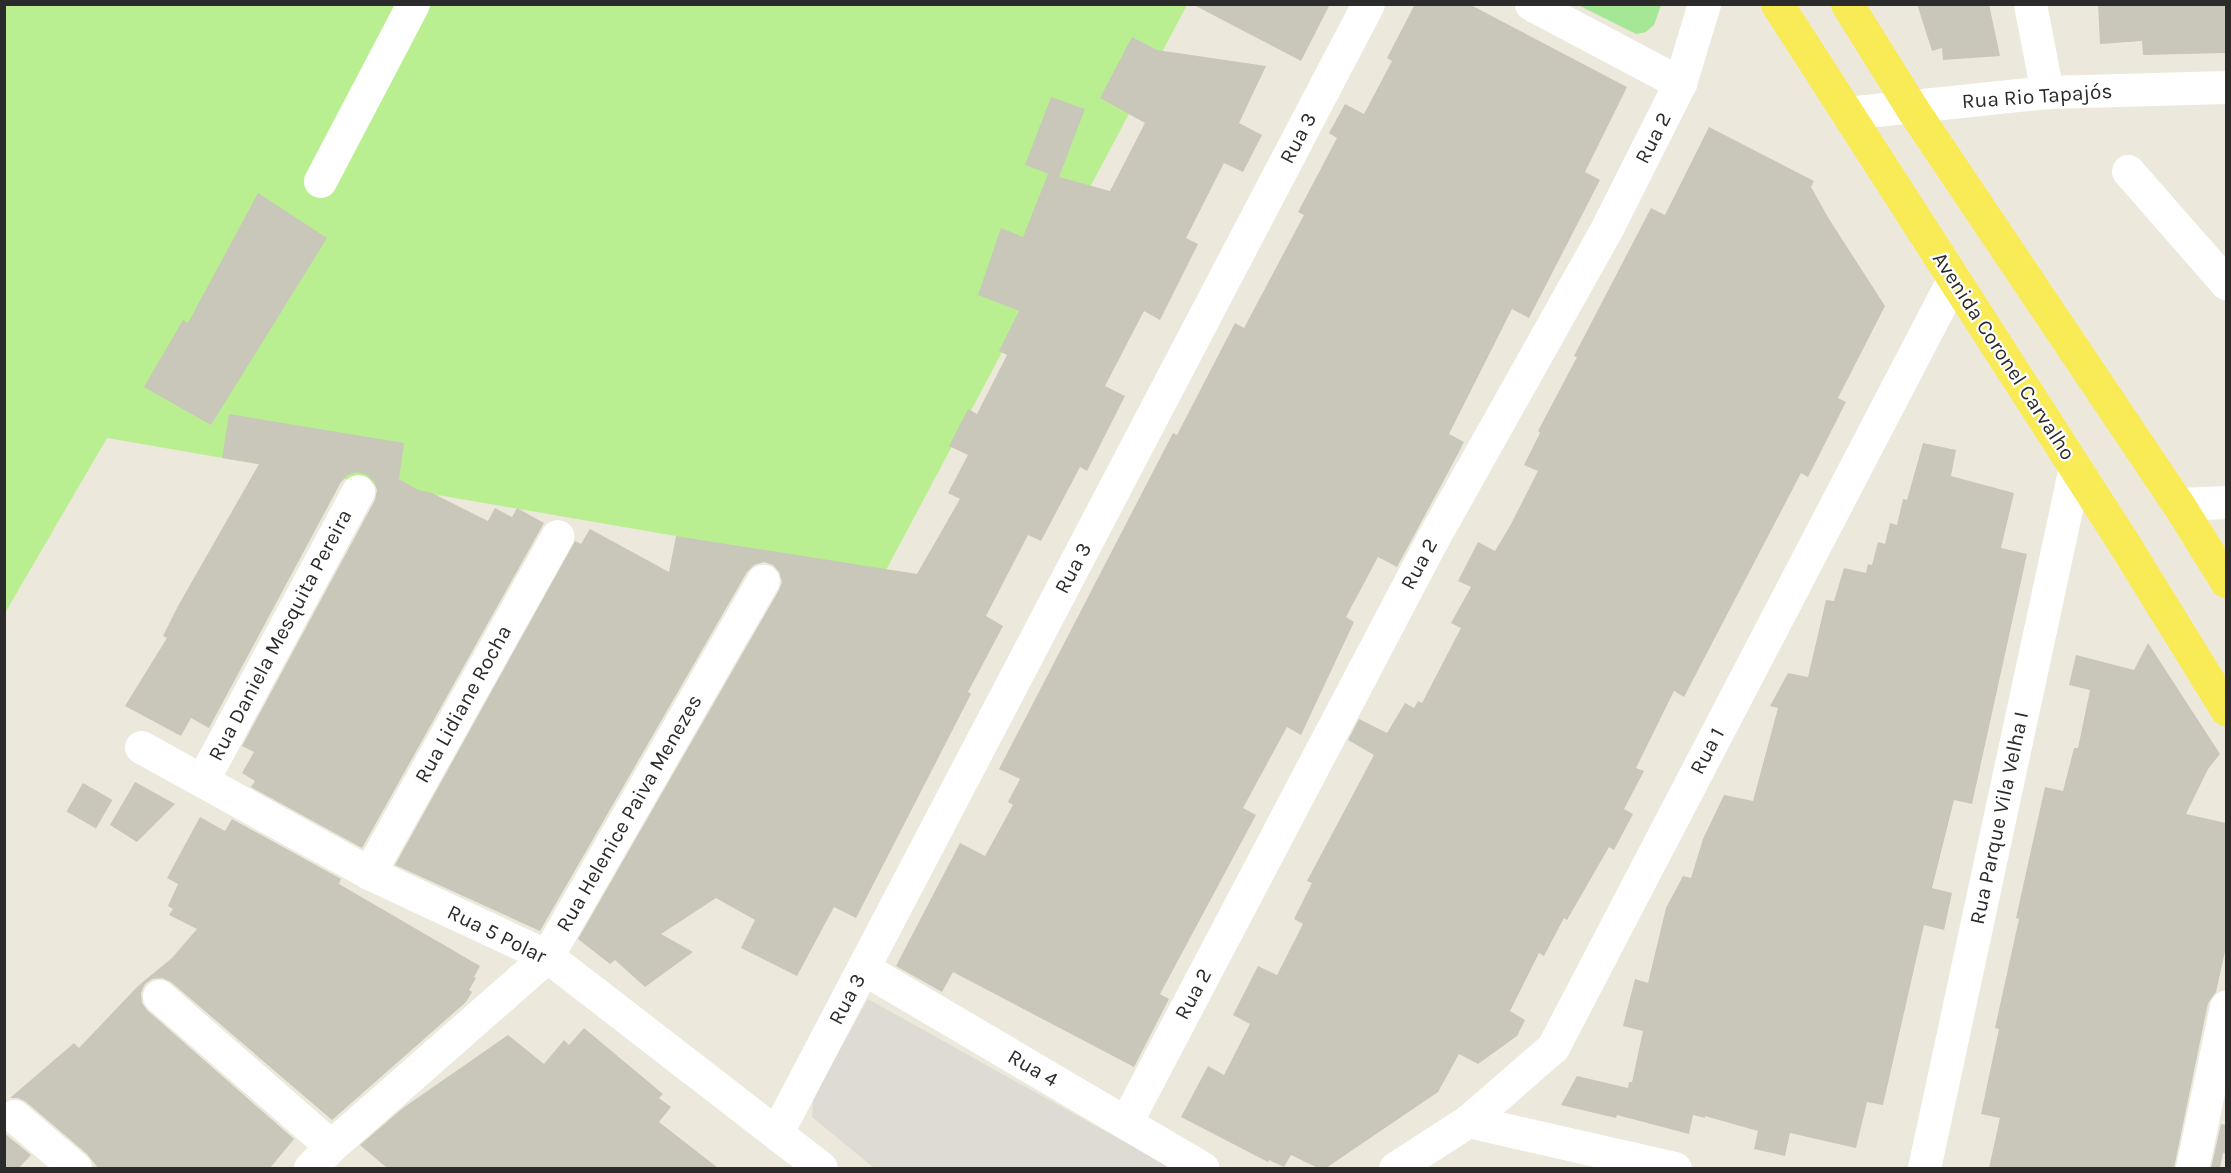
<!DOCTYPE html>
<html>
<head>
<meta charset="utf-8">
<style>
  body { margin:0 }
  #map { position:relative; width:2231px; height:1173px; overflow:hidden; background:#ede8dc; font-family:Karla,sans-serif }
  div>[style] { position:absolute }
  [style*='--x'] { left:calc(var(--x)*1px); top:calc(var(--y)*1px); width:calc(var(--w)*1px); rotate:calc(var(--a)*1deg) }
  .green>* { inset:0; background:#a5e795 }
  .pitch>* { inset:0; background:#b9ef90 }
  .plaza>* { inset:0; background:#dddbd3 }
  .building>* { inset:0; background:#c9c6ba; transform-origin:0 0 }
  .minor>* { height:33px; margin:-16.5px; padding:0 16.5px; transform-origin:16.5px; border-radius:16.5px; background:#fff }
  .major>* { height:33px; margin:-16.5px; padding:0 16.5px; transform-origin:16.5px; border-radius:16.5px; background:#f9eb55 }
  span { translate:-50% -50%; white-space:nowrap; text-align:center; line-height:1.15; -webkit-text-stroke:4.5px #fff; paint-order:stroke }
  .street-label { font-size:21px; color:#2b2b2b }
  .frame { position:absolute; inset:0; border:6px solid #2b2b2b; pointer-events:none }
</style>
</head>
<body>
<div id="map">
  <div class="green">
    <div style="clip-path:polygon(1578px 5px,1661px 5px,1654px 25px,1646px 32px,1636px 34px)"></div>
  </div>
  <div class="pitch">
    <div style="clip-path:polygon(5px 5px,1187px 5px,885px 572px,107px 438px,5px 613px)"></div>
  </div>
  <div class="plaza">
    <div style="clip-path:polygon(868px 999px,1171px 1168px,874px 1168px,812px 1117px,813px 1098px)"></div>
  </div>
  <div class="building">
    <div style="clip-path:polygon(1192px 4px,1330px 4px,1301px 61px)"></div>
    <div style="clip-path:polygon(1415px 4px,1469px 4px,1627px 87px,1585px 172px,1600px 180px,1529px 318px,1512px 309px,1449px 434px,1464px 442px,1451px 467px,1397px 567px,1378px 557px,1346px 617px,1354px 622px,1301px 735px,1287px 727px,1243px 808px,1256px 815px,1160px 994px,1169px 999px,1134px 1067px,953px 972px,942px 992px,896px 966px,960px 843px,985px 856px,1013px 805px,1008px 802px,1020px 779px,999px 769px,1173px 433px,1177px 435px,1235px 323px,1244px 328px,1304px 215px,1298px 212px,1337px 138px,1329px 133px,1345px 104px,1364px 114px,1392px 61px,1387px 58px)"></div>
    <div style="clip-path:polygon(1917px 4px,1989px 4px,2000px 56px,1943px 60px,1942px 48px,1932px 51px)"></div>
    <div style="clip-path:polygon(2098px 4px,2226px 4px,2226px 53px,2143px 55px,2142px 41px,2100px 44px)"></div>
    <div style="clip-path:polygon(1132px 37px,1157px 50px,1266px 66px,1239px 123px,1262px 135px,1243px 172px,1224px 163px,1186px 238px,1198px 244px,1160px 320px,1144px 311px,1105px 386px,1125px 396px,1087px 471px,1080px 467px,1041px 541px,1028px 535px,986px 616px,1003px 626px,968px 692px,971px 694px,856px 918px,834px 907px,797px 976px,741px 948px,755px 920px,716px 898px,661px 934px,693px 952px,645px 987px,615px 960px,610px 964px,578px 939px,779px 590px,782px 582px,779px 572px,773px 565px,764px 562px,754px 565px,747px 572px,540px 931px,395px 865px,575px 541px,581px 544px,590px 529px,669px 572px,676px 536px,917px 574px,960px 499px,948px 493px,968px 455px,949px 446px,968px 409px,977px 414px,1007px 355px,999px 351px,1019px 311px,978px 295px,1001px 228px,1023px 237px,1048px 174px,1052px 175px,1025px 165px,1051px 97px,1085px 109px,1059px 177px,1110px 191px,1145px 123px,1100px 98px)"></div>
    <div style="clip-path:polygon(1709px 127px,1814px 181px,1811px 187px,1829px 219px,1885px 306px,1838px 398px,1846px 402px,1808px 477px,1801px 473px,1684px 697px,1674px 691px,1636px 768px,1644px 771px,1624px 809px,1633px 814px,1614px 850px,1609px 847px,1567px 920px,1564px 918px,1544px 956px,1539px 953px,1510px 1011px,1525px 1020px,1517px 1036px,1478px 1064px,1459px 1054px,1438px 1092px,1326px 1168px,1318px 1168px,1291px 1155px,1284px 1167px,1269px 1160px,1268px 1162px,1181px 1117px,1208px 1066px,1224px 1075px,1250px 1024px,1233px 1015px,1258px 966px,1277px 975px,1303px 924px,1294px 919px,1312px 883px,1307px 881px,1374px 755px,1348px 740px,1359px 719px,1387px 733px,1405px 703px,1414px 708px,1418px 701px,1422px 703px,1461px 628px,1451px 623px,1471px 587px,1458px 581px,1478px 542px,1495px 551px,1510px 526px,1538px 471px,1524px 465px,1540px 433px,1538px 431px,1577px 357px,1574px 356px,1651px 208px,1665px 215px)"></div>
    <div style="clip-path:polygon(258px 193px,327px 238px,211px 425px,144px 387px,183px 320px,188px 323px)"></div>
    <div style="clip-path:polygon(229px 414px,404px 443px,399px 479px,418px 490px,432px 493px,488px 521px,495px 508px,512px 517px,517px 508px,544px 523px,362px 848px,251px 787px,255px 781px,242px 773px,254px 752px,242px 746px,375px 500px,377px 490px,374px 482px,367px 475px,357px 472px,348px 475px,341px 482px,209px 728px,191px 718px,181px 736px,125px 706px,167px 638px,163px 636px,178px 606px,259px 464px,222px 458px)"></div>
    <div style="clip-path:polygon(1923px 443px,1956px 450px,1951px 476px,2014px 493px,2001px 548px,2027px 554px,1972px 804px,1954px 800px,1932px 888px,1952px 893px,1944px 930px,1924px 925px,1883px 1105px,1867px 1102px,1856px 1148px,1790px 1133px,1785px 1156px,1754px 1149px,1758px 1131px,1705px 1116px,1705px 1118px,1693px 1115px,1689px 1134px,1617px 1115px,1616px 1118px,1561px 1105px,1577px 1076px,1628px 1088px,1629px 1082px,1632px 1082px,1643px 1031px,1623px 1026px,1635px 979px,1648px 983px,1666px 908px,1683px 876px,1691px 878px,1703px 839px,1724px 795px,1753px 801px,1778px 708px,1770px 706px,1788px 673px,1808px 677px,1826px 600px,1834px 601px,1844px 568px,1866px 573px,1868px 564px,1872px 565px,1878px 542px,1885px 544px,1890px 523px,1897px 525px,1903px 499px,1907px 500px)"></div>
    <div style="clip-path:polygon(2148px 643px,2220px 754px,2208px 769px,2186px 814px,2226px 823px,2226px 947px,2216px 992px,2208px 1003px,2174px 1168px,1989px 1168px,2000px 1118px,1981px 1114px,1999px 1029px,1995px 1028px,2019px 919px,2016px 918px,2045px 787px,2063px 791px,2074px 748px,2078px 748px,2090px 690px,2069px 685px,2076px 655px,2134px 670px)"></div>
    <div style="clip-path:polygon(135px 782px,175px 804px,137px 842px,110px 825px)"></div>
    <div style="left:83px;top:783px;width:34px;height:33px;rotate:30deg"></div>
    <div style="clip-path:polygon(200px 817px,225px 831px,232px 819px,341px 879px,339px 884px,480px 966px,474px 977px,476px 978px,469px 990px,472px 992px,466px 1002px,332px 1120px,171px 982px,162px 978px,152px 979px,145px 984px,141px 993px,142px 1003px,147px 1010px,294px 1139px,270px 1168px,98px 1168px,87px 1154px,26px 1102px,18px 1098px,10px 1098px,74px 1043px,79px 1048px,138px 986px,172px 958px,197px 929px,169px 915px,173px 909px,168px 906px,178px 884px,167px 878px)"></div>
    <div style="clip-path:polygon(584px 1028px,663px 1094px,659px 1098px,671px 1107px,659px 1122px,718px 1168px,387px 1168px,360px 1145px,403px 1108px,508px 1035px,544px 1064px,564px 1040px,569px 1045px)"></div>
    <div style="clip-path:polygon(2221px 1124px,2226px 1125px,2226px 1154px,2223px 1153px,2220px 1168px,2211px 1168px)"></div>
    <div style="clip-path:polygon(4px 1133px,31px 1155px,19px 1168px,4px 1168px)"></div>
  </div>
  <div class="minor">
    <div style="--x:1531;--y:4;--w:169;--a:27.9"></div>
    <div style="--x:2030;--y:4;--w:90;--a:79.1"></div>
    <div style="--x:1847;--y:113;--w:201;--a:-6"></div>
    <div style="--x:2047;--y:92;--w:179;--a:-1.6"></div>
    <div style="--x:2128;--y:171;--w:149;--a:48.8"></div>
    <div style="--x:320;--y:181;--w:200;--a:-62.3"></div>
    <div style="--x:2178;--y:504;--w:48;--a:-2.4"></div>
    <div style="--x:141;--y:747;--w:260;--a:28.9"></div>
    <div style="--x:369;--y:873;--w:196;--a:25"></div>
    <div style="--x:547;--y:956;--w:346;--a:37.7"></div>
    <div style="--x:203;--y:779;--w:327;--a:-61.7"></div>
    <div style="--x:369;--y:873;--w:386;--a:-60.8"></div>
    <div style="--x:863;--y:968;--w:394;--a:30.5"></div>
    <div style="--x:159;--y:996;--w:228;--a:41.1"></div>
    <div style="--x:14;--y:1116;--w:80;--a:40.4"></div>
    <div style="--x:1468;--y:1121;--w:212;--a:12.8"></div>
    <div style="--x:1126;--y:1122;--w:658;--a:-62.27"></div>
    <div style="--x:1432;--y:540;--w:358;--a:-60.7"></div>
    <div style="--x:1607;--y:228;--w:162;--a:-63.3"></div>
    <div style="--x:1680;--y:83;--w:83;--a:-73.1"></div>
    <div style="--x:777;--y:1132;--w:1273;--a:-62.35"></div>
    <div style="--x:310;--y:1168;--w:30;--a:-46"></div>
    <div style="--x:331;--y:1146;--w:288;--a:-41.3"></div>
    <div style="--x:547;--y:956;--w:433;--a:-60.1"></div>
    <div style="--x:1395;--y:1168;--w:87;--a:-32.8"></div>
    <div style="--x:1468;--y:1121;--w:113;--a:-41"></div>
    <div style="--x:1553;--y:1047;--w:867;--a:-62.46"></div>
    <div style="--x:1924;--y:1168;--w:717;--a:-77.84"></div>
    <div style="--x:2192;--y:1168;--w:165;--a:-78.1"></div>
  </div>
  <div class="major">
    <div style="--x:1777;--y:4;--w:636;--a:57.26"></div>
    <div style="--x:2121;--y:539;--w:200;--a:58.3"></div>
    <div style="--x:1847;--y:4;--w:121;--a:58.1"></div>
    <div style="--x:1911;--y:107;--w:478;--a:56.1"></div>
    <div style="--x:2178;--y:504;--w:91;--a:58.1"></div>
  </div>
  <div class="street-label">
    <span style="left:2037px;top:96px;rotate:-4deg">Rua Rio Tapajós</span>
    <span style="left:1298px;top:138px;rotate:-62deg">Rua 3</span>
    <span style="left:1653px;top:138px;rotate:-63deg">Rua 2</span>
    <span style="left:2004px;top:356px;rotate:57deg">Avenida Coronel Carvalho</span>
    <span style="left:1419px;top:564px;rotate:-62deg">Rua 2</span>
    <span style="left:1073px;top:568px;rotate:-62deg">Rua 3</span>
    <span style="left:280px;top:635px;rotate:-62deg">Rua Daniela Mesquita Pereira</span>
    <span style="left:463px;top:704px;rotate:-61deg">Rua Lidiane Rocha</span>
    <span style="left:1707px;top:751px;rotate:-62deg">Rua 1</span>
    <span style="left:629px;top:813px;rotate:-60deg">Rua Helenice Paiva Menezes</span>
    <span style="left:1999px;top:818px;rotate:-78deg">Rua Parque Vila Velha I</span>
    <span style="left:497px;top:934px;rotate:26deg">Rua 5 Polar</span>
    <span style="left:1193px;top:994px;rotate:-62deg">Rua 2</span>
    <span style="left:847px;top:999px;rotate:-62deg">Rua 3</span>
    <span style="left:1033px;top:1068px;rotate:30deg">Rua 4</span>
  </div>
  <div class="frame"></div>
</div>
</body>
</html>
